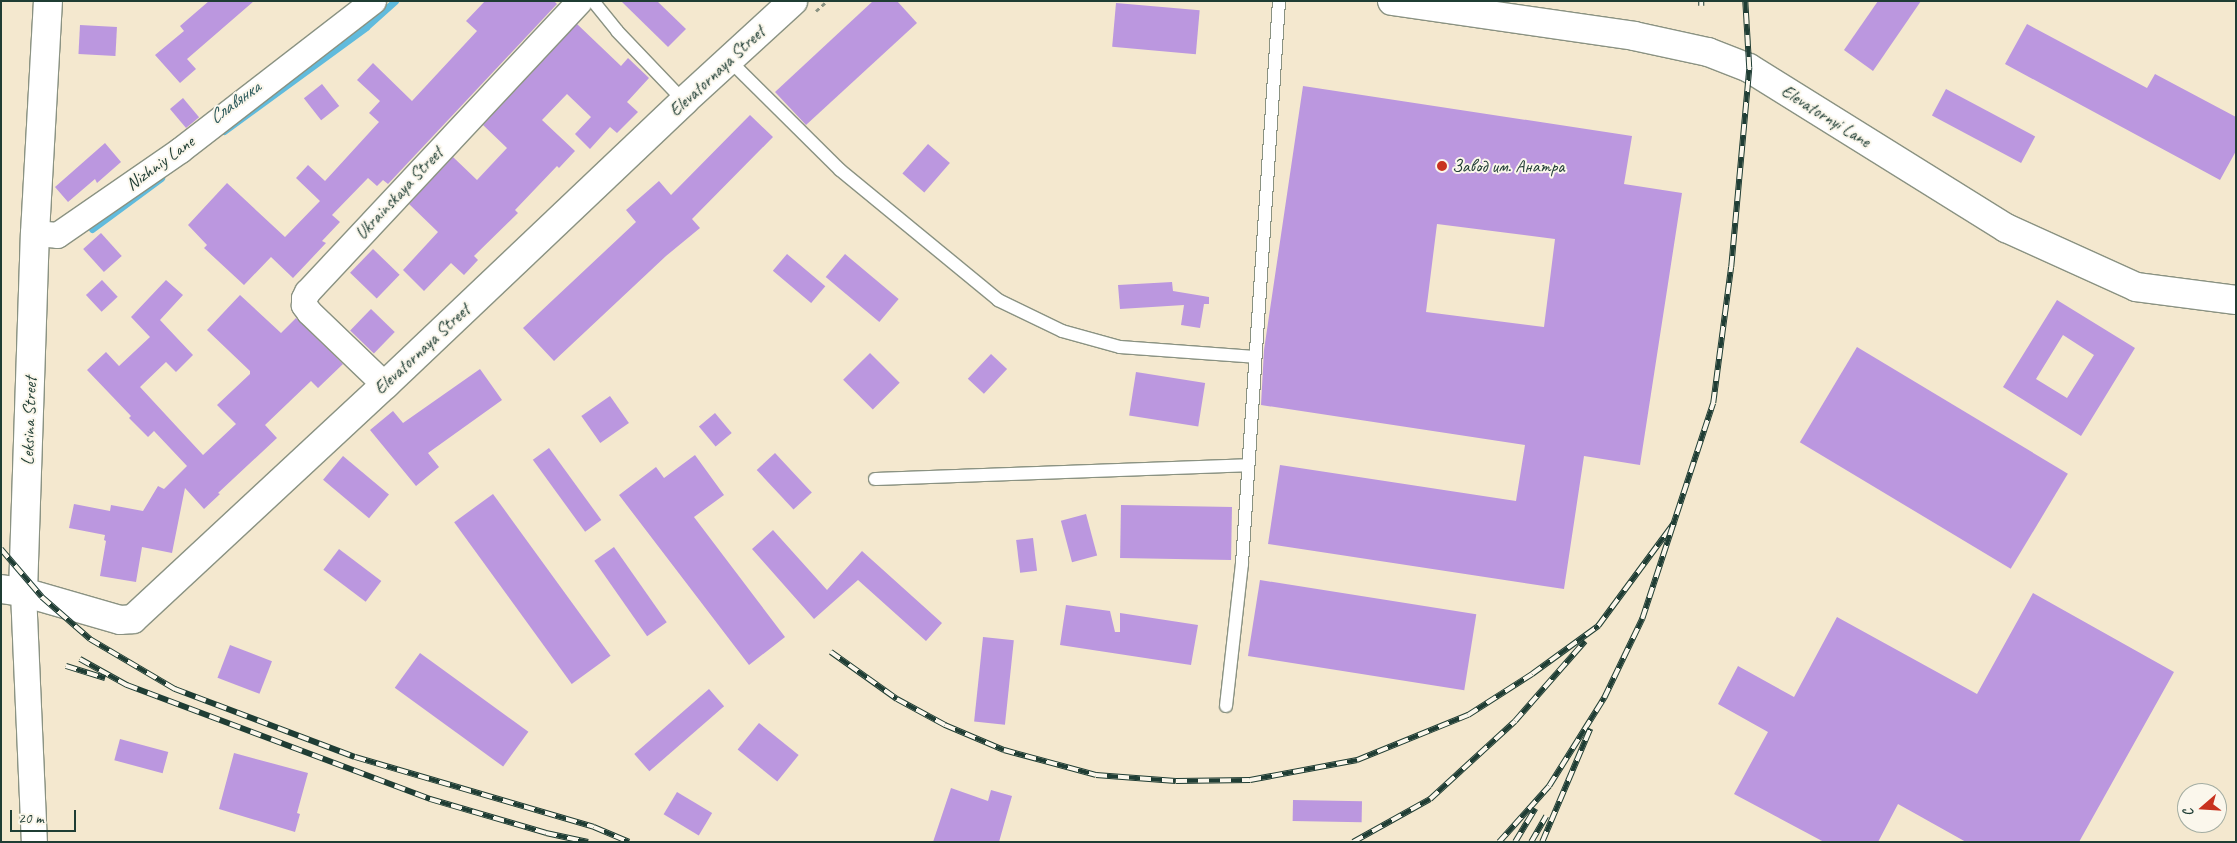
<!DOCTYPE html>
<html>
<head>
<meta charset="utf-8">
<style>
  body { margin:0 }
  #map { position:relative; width:2237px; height:843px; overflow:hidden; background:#f4e8cf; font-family:Caveat,sans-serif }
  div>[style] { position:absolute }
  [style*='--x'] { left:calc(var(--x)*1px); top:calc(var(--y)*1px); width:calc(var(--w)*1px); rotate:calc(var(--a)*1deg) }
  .stream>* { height:7px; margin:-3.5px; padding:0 3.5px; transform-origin:3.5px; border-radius:3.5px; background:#60bbdd }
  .building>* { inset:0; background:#bb97df; transform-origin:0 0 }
  .path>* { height:3px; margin-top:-1.5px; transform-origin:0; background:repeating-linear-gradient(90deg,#8a9282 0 4px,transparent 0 8px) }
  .roads { filter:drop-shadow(1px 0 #8a9282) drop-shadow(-1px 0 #8a9282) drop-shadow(0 1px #8a9282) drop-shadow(0 -1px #8a9282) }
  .lane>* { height:12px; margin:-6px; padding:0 6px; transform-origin:6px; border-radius:6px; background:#fff }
  .street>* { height:25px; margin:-12.5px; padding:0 12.5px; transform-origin:12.5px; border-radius:12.5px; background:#fff }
  .secondary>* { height:28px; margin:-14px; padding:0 14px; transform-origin:14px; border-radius:14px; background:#fff }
  .rail>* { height:5.5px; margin-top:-2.75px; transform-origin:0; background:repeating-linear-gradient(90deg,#fbf7ec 0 11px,#1f3d34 0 22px); box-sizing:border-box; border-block:1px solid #1f3d34 }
  .dots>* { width:14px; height:14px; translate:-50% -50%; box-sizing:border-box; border:2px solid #fbf7ec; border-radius:50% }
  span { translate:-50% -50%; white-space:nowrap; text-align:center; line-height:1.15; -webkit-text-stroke:4px #fbf7ec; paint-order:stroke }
  .street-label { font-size:18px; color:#1f3d34 }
  .poi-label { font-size:18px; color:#1f3d34 }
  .left { translate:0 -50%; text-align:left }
  .water-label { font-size:19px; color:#2f5c5e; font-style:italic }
  .frame { position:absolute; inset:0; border:2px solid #1f3d34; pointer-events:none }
  .north { position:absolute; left:2177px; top:783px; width:50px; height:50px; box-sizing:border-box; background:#fbf7ec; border:1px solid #a3ada2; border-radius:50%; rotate:251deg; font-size:14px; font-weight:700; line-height:20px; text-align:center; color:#1f3d34 }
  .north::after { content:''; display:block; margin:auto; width:18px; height:22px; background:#c8321e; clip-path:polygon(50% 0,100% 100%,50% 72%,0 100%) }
  .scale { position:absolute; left:10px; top:810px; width:66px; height:22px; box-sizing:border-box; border:2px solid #1f3d34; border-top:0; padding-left:6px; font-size:15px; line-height:18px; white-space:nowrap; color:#1f3d34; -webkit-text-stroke:4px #fbf7ec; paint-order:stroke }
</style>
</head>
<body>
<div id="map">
  <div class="stream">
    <div style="--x:224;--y:131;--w:176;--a:-36.2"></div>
    <div style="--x:366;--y:27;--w:39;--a:-42"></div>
    <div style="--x:92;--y:229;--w:86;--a:-36.5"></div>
  </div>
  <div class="building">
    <div style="clip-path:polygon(209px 1px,254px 1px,187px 59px,196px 69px,180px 83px,155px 55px,184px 31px,180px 26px)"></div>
    <div style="clip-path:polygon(485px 1px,554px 1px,557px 4px,388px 184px,383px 180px,377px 186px,368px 178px,332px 215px,340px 222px,322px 241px,326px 243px,293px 278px,271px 257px,244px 285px,204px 248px,207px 245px,188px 225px,227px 183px,285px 237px,320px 201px,296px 178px,308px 165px,325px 181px,379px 122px,369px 113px,380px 101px,357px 80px,373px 63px,412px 101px,477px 31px,466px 21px)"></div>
    <div style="clip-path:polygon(621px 1px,657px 1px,686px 29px,668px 47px)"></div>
    <div style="clip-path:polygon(873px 1px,897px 1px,917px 23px,806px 125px,775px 92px)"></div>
    <div style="clip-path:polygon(1878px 1px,1921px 1px,1873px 71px,1844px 50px)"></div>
    <div style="left:1116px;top:3px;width:84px;height:44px;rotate:5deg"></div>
    <div style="clip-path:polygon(577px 24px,621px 66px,628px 58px,649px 78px,627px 102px,638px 112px,617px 133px,610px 127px,590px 149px,575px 134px,591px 117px,567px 94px,542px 120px,575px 151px,559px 168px,557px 166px,515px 210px,518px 213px,474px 256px,478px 260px,464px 275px,451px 263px,424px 291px,403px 270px,438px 232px,409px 204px,453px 157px,477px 180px,507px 148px,483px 125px)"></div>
    <div style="clip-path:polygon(2027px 24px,2147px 88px,2155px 74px,2236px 117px,2236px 151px,2220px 180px,2005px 64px)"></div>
    <div style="left:80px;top:25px;width:37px;height:29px;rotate:3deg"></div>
    <div style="left:322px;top:84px;width:28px;height:23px;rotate:52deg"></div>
    <div style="clip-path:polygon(evenodd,1303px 86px,1632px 136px,1624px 184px,1682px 193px,1640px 465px,1584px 456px,1564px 589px,1268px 544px,1280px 465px,1516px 501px,1525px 445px,1261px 405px,1264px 350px,1303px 86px,1437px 224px,1555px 239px,1544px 327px,1426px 312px,1437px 224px)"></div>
    <div style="left:1946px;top:89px;width:101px;height:30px;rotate:28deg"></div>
    <div style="left:183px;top:98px;width:25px;height:17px;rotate:50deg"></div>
    <div style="clip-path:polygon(750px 115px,773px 137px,692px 219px,700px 228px,666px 256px,554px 361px,523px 328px,636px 222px,626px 210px,659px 181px,671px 195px)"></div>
    <div style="clip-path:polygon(105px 143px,121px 162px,97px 183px,95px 179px,68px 202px,55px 187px)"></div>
    <div style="left:928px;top:144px;width:29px;height:39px;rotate:41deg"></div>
    <div style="left:101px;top:233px;width:31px;height:24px;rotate:48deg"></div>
    <div style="left:373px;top:249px;width:37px;height:33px;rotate:44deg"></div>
    <div style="left:787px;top:254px;width:50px;height:22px;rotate:40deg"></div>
    <div style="left:845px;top:254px;width:70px;height:30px;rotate:40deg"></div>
    <div style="left:102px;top:280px;width:23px;height:22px;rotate:47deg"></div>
    <div style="clip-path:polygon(166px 280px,183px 295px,160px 320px,193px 355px,176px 372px,166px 362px,140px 387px,203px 455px,236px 424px,217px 405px,250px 374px,250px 371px,207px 330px,240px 295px,281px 333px,296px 318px,343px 364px,318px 388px,311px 381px,265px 425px,277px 438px,218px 493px,220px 494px,204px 509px,185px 488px,172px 553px,142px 547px,136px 582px,100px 576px,106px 541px,104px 540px,105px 535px,69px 528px,74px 504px,110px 511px,111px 505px,143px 511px,158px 486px,164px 489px,187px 466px,154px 431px,148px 437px,129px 418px,131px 416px,87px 370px,106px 352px,119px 366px,150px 337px,131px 317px)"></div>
    <div style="clip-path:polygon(1172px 282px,1173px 291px,1209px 297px,1209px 304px,1204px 304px,1200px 328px,1181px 325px,1184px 305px,1120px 309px,1118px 285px)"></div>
    <div style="clip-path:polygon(evenodd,2057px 300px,2135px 348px,2081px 436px,2003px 387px,2057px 300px,2063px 335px,2094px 355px,2067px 398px,2036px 379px,2063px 335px)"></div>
    <div style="left:371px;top:309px;width:33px;height:30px;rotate:44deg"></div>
    <div style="left:1857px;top:347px;width:246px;height:111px;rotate:31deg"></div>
    <div style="left:870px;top:353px;width:42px;height:38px;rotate:45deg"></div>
    <div style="left:991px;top:354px;width:22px;height:34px;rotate:43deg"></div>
    <div style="clip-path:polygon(480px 369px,502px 400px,428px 453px,439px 467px,416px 486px,370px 430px,393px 411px,403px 423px)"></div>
    <div style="left:1136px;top:372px;width:70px;height:44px;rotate:9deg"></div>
    <div style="left:610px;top:396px;width:33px;height:35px;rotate:55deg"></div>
    <div style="left:715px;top:413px;width:26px;height:21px;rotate:50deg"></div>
    <div style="left:549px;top:448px;width:89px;height:20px;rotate:54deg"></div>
    <div style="left:775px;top:453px;width:54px;height:25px;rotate:47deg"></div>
    <div style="clip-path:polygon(695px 455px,724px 495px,694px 517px,785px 637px,749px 665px,619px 495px,656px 467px,664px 478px)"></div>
    <div style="left:343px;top:456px;width:60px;height:31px;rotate:40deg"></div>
    <div style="left:493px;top:494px;width:200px;height:48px;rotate:54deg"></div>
    <div style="left:1121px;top:505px;width:111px;height:53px;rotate:1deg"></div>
    <div style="left:1086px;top:514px;width:43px;height:26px;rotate:75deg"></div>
    <div style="clip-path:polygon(773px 530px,827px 590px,862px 551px,942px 623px,926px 641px,858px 580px,814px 619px,752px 549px)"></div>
    <div style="left:1033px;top:538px;width:33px;height:17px;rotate:83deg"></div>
    <div style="left:614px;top:547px;width:92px;height:24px;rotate:55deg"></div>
    <div style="left:339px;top:549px;width:53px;height:26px;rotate:37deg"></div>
    <div style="left:1260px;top:580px;width:219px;height:77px;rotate:9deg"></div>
    <div style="clip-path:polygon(2033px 593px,2174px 672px,2079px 842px,1966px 842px,1898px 804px,1878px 842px,1824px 842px,1734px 794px,1768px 732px,1718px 704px,1738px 666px,1794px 697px,1837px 617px,1977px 694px)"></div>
    <div style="clip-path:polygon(1066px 605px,1110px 611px,1115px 632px,1120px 632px,1120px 613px,1198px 625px,1191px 665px,1060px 645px)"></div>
    <div style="left:983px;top:637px;width:31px;height:85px;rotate:6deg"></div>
    <div style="left:230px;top:645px;width:45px;height:35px;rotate:21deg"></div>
    <div style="left:420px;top:653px;width:134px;height:43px;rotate:36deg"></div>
    <div style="left:709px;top:689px;width:23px;height:99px;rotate:49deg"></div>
    <div style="left:759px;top:723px;width:51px;height:34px;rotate:39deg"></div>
    <div style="left:120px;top:739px;width:50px;height:22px;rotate:15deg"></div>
    <div style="clip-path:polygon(234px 753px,308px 773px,297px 813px,300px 814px,295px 832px,219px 809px)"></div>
    <div style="clip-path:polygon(951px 788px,988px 801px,991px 790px,1012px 796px,999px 842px,933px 842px)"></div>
    <div style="left:677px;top:792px;width:41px;height:26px;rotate:31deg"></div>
    <div style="left:1293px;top:800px;width:69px;height:21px;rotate:1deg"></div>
  </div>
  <div class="path">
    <div style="--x:816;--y:11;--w:15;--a:-42"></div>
  </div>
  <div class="roads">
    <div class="lane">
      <div style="--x:593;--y:1;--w:38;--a:51"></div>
      <div style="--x:617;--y:31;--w:97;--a:46.3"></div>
      <div style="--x:729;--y:60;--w:156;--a:44.7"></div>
      <div style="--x:840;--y:170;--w:205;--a:39.4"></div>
      <div style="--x:998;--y:300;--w:71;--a:25.8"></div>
      <div style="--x:1062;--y:331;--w:60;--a:15.4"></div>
      <div style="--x:1120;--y:347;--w:135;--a:4.2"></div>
      <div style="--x:875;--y:479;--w:373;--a:-2.1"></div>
      <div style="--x:1226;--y:706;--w:143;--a:-83.6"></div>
      <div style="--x:1242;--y:564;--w:564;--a:-86.24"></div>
    </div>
    <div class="street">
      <div style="--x:35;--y:233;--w:22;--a:5"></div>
      <div style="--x:57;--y:235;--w:150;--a:-34.6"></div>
      <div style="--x:180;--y:150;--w:244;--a:-37.7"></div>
      <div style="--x:385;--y:385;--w:105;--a:-136.2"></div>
      <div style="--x:309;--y:312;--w:9;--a:-126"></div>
      <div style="--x:304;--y:305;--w:7;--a:-90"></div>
      <div style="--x:304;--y:298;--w:7;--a:-63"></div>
      <div style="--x:307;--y:292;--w:398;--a:-46.9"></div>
      <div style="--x:23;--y:592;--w:250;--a:87.5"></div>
    </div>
    <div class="secondary">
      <div style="--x:1392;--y:1;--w:245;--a:8.2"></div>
      <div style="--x:1634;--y:36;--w:76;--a:12.2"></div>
      <div style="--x:1708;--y:52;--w:44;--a:21.3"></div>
      <div style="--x:1749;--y:68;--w:303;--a:31.9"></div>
      <div style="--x:2006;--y:228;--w:143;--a:24.4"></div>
      <div style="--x:2136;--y:287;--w:101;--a:7.4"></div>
      <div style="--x:1;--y:589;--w:22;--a:8"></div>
      <div style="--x:23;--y:592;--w:101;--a:16.1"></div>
      <div style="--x:120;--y:620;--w:13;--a:-4"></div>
      <div style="--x:133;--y:619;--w:344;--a:-42.9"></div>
      <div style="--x:385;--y:385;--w:412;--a:-43.5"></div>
      <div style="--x:684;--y:101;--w:148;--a:-42.5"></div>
      <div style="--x:23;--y:592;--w:359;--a:-88.1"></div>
      <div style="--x:35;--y:233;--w:232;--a:-86.8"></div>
    </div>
  </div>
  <div class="rail">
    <div style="--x:1701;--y:6;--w:5;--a:-90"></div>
    <div style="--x:1;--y:549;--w:63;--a:49.5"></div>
    <div style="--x:42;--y:597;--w:64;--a:41.2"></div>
    <div style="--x:90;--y:639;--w:99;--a:30.5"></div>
    <div style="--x:175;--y:689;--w:192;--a:20.7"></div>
    <div style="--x:355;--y:757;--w:249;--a:16.3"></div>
    <div style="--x:594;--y:827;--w:38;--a:23"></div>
    <div style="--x:831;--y:652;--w:81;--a:35.5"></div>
    <div style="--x:897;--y:699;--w:55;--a:28.4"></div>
    <div style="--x:945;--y:725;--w:64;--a:23"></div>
    <div style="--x:1004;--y:750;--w:95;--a:15.2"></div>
    <div style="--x:1096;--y:775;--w:80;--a:4.3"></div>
    <div style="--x:1176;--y:781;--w:74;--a:-0.8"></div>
    <div style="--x:1250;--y:780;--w:109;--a:-10.6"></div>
    <div style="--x:1357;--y:760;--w:120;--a:-22.1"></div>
    <div style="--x:1468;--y:715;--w:76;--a:-32.6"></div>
    <div style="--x:1532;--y:674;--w:82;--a:-36"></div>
    <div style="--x:1598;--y:626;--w:128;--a:-53.6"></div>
    <div style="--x:80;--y:659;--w:54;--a:29"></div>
    <div style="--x:127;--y:685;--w:324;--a:20.6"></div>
    <div style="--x:430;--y:799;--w:121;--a:16.3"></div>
    <div style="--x:546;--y:833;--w:43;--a:12.1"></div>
    <div style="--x:66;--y:666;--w:41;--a:17.1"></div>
    <div style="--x:1353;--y:842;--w:88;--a:-29.2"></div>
    <div style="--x:1430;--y:799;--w:115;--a:-42.5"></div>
    <div style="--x:1515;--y:721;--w:106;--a:-48.8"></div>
    <div style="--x:1499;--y:842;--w:75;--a:-48.2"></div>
    <div style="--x:1549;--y:786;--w:104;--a:-58"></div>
    <div style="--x:1604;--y:698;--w:88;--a:-64.3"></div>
    <div style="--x:1642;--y:619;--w:227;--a:-71.8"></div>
    <div style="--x:1713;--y:403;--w:137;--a:-82.5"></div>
    <div style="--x:1731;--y:267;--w:200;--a:-84.8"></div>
    <div style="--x:1749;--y:68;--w:67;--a:-93.4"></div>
    <div style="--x:1515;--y:842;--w:39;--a:-59"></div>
    <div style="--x:1531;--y:842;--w:30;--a:-60"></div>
    <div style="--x:1542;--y:842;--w:123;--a:-67"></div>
  </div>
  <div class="dots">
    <div style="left:1442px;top:166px;background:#c8321e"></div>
  </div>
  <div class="street-label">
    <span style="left:717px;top:71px;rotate:-43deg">Elevatornaya Street</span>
    <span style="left:1826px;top:116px;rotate:32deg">Elevatornyi Lane</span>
    <span style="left:160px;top:163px;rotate:-36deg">Nizhniy Lane</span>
    <span style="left:399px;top:193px;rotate:-47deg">Ukrainskaya Street</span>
    <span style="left:422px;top:349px;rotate:-43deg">Elevatornaya Street</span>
    <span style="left:29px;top:421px;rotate:-88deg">Leksina Street</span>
  </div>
  <div class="poi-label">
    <span class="left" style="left:1452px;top:166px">Завод им. Анатра</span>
  </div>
  <div class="water-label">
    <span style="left:235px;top:103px;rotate:-36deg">Славянка</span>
  </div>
  <div class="frame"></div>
  <div class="north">С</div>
  <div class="scale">20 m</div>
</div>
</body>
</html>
